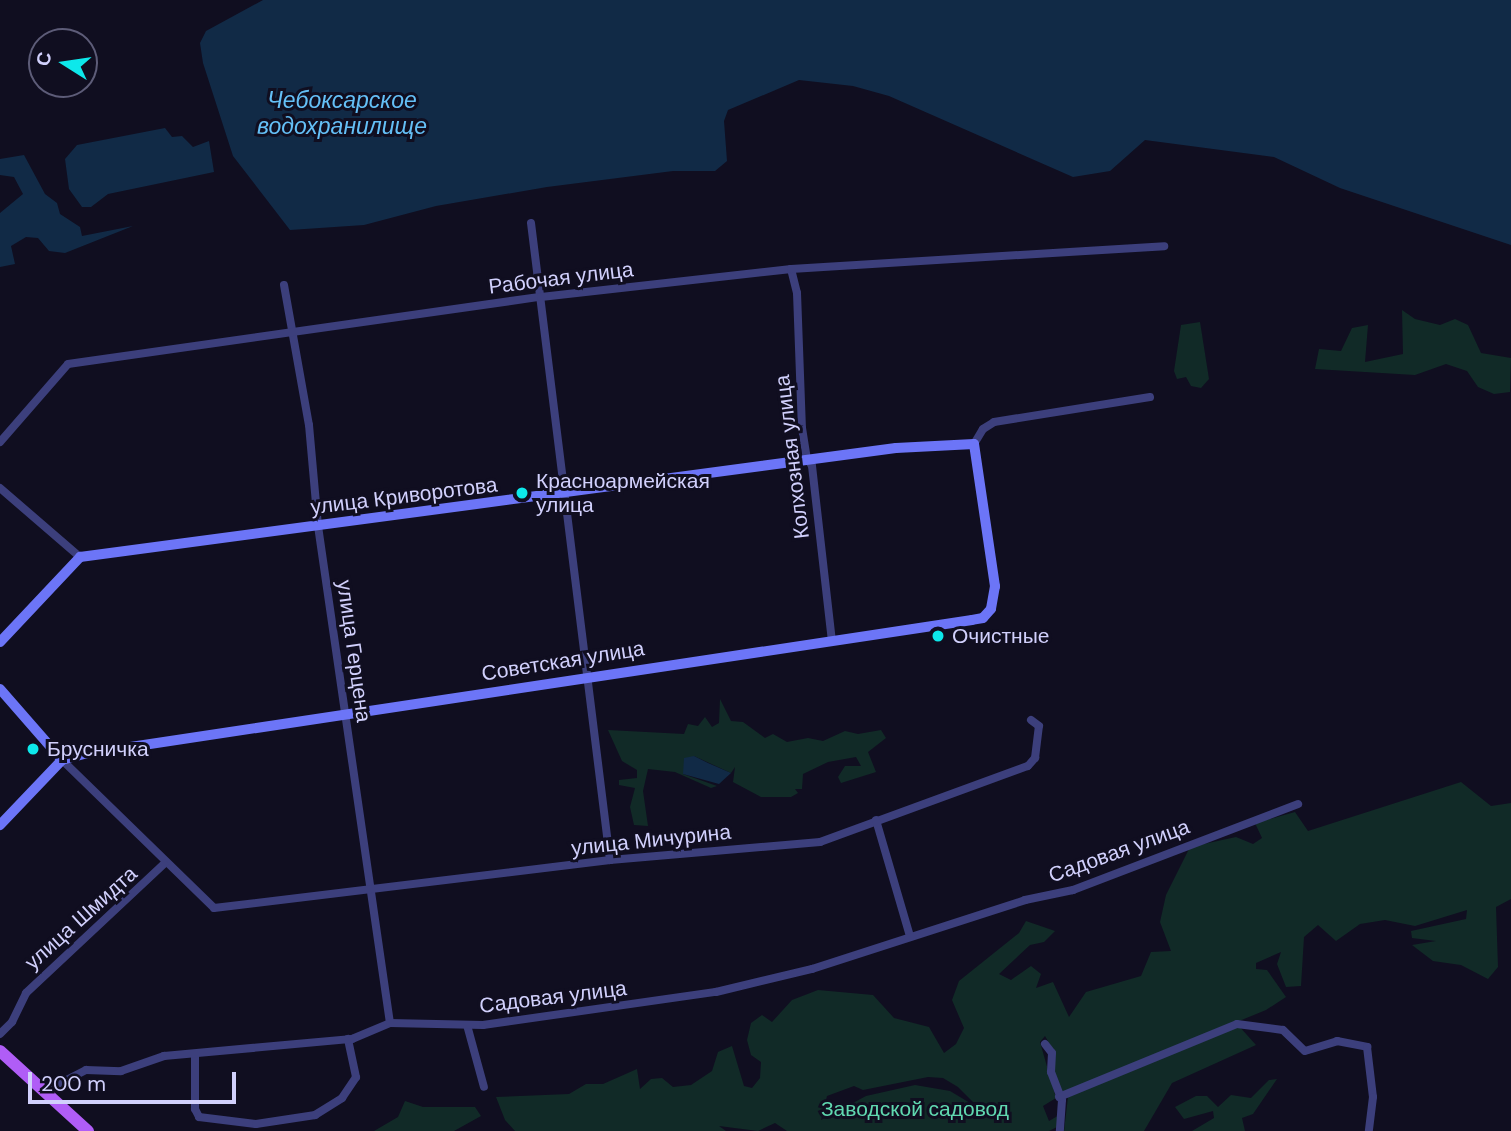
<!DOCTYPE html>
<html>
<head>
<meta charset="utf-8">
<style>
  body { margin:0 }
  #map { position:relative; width:1511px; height:1131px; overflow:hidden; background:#100e20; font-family:"DM Sans",sans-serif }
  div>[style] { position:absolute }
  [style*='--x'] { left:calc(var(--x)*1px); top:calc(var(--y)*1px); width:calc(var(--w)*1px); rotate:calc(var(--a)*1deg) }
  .green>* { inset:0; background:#112a27 }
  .water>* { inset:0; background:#112a46 }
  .street>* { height:8px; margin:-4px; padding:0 4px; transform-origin:4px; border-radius:4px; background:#3c3f7c }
  .secondary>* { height:10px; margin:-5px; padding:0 5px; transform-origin:5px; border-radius:5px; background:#6c75f7 }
  .primary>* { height:12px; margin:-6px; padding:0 6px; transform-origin:6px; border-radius:6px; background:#b05df6 }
  .dots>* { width:19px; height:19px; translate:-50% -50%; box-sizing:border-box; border:4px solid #100e20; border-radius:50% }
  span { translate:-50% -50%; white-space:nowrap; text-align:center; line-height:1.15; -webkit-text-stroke:6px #100e20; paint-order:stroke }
  .street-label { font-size:21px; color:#d1d0fc }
  .poi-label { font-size:21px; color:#d1d0fc }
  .left { translate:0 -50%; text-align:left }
  .park-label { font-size:21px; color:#60d8b0 }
  .water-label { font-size:23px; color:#64bff6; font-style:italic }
  .north { position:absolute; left:28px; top:28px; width:70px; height:70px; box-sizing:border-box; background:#100e20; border:2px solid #5d5c78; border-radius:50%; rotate:282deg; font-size:19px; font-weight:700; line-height:28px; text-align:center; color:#d1d0fc }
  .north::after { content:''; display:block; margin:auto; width:24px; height:32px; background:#0de8eb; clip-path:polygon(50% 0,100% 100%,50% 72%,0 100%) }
  .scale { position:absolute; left:28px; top:1072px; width:208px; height:32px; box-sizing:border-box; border:4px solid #d1d0fc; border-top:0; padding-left:9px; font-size:21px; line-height:24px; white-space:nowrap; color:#d1d0fc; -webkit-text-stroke:5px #100e20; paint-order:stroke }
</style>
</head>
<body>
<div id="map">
  <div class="green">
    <div style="clip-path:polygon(1402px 310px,1415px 319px,1440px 325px,1455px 319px,1468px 325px,1481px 353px,1511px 358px,1510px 392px,1494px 394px,1478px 387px,1467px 371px,1446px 364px,1415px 375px,1315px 369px,1319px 349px,1341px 351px,1352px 328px,1368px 325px,1365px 362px,1403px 354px)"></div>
    <div style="clip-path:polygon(1200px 322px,1209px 379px,1201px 388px,1191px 386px,1186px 377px,1177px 379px,1174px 371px,1181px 325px)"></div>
    <div style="clip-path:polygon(720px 699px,731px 721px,743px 722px,765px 738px,773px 734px,787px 742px,808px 738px,823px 741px,845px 731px,858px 734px,881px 730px,886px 738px,868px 752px,876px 772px,841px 783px,838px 777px,845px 766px,861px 766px,856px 757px,828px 762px,803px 774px,802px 789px,795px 789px,798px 793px,791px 797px,761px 797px,733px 782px,735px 767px,731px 773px,694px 756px,683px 774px,717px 786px,711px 788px,675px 772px,648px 769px,643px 791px,648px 826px,634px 825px,630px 807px,635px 788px,619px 785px,619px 780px,637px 778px,637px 770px,622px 761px,608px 730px,684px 734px,688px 724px,698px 726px,705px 717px,712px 727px,719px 723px)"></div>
    <div style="clip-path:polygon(evenodd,1461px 782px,1491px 806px,1511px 803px,1511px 899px,1496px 907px,1498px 967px,1488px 979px,1461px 965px,1433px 961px,1412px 945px,1436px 941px,1412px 938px,1411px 931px,1466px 919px,1467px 910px,1415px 926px,1385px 920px,1360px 924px,1336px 941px,1318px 925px,1304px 937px,1301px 986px,1286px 987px,1277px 964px,1281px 952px,1256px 963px,1256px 969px,1267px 970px,1286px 997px,1266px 1010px,1139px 1062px,1061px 1093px,1052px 1065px,1055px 1053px,1045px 1036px,1040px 1042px,1056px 1098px,1043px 1106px,1049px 1121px,1061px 1114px,1059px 1126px,1049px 1131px,787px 1131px,775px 1123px,758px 1131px,719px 1126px,726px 1131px,515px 1131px,505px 1120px,496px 1097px,569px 1094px,586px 1084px,603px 1084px,637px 1069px,640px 1089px,651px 1079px,662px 1078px,673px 1087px,691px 1085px,712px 1071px,718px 1052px,732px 1046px,744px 1086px,752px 1088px,760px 1078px,761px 1062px,751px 1055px,747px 1040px,751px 1023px,762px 1015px,772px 1022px,792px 1000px,818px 990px,873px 995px,894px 1018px,929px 1027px,944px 1053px,956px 1044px,964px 1028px,952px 1000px,959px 981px,1019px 933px,1026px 921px,1055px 931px,1044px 942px,1030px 945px,999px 974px,1011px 980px,1031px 966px,1041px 974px,1036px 988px,1053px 982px,1069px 1017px,1086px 992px,1141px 976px,1151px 952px,1171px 951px,1160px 922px,1166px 895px,1190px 847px,1236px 837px,1253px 844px,1262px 838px,1255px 823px,1295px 812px,1308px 831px,1461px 782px,928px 1077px,943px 1078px,958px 1087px,980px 1109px,950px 1091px,915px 1085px,866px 1096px,821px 1120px,827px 1096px,854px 1086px,863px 1090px,928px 1077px)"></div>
    <div style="clip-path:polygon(1238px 1025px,1256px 1045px,1172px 1083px,1144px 1131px,1064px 1131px,1068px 1097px)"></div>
    <div style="clip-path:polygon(1277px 1079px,1253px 1114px,1242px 1118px,1245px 1131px,1192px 1131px,1214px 1118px,1213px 1111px,1184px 1119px,1175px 1107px,1196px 1096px,1207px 1096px,1218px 1107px,1231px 1095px,1251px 1098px,1269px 1080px)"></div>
    <div style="clip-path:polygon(405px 1101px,423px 1107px,475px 1107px,481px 1116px,454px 1131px,374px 1131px,398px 1117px)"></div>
  </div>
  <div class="water">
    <div style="clip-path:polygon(263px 0,1511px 0,1511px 245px,1340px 188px,1274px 157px,1145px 140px,1110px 171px,1073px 177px,889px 96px,853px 86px,799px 80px,728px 110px,724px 121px,727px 161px,715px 171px,673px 171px,547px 187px,436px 206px,364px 225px,290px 230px,233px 156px,203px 63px,200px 43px,206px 31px)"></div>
    <div style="clip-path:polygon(165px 128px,172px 137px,182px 136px,193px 147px,209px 141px,214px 172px,108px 194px,91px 207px,82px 207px,69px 189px,65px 159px,77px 145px)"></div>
    <div style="clip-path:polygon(24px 155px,45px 194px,57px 203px,60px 214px,80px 227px,82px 236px,133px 226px,65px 253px,49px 251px,38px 238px,26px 237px,11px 246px,15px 264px,0 267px,0 213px,23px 194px,14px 177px,0 175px,0 159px)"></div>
    <div style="clip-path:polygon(694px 756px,708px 763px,731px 773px,719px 784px,683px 774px,684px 758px)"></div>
  </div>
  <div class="street">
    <div style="--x:531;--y:223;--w:642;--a:82.93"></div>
    <div style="--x:791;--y:269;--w:25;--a:76"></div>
    <div style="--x:797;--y:293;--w:135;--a:87.9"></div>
    <div style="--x:802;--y:428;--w:30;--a:81"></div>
    <div style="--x:807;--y:458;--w:9;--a:58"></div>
    <div style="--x:812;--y:466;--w:176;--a:83.5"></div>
    <div style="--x:284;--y:285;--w:142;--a:79.9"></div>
    <div style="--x:309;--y:425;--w:101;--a:84.9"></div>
    <div style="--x:318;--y:526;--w:502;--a:81.76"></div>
    <div style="--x:0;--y:442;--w:103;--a:-48.9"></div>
    <div style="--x:68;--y:364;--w:478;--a:-8.1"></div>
    <div style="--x:541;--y:297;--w:252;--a:-6.4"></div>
    <div style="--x:791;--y:269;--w:374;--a:-3.5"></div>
    <div style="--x:974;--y:444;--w:17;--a:-59"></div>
    <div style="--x:983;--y:429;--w:13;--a:-32"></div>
    <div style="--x:994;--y:422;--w:158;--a:-9.1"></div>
    <div style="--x:0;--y:488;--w:106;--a:40.8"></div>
    <div style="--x:62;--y:760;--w:212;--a:44.2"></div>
    <div style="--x:214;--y:908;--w:399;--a:-6.9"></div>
    <div style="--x:610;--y:860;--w:211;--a:-4.9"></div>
    <div style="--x:820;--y:842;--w:221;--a:-20.1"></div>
    <div style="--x:1028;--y:766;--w:11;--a:-49"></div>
    <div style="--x:1035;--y:758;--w:32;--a:-83"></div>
    <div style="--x:1039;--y:726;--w:10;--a:-143"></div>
    <div style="--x:876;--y:820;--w:121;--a:73.7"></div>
    <div style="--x:467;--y:1025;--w:64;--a:74.7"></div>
    <div style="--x:0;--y:1034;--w:17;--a:-45"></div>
    <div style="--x:12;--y:1022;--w:32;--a:-64"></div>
    <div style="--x:26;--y:993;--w:189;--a:-43.1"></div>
    <div style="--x:1045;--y:1044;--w:11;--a:52"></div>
    <div style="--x:1052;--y:1053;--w:19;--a:93"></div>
    <div style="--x:1051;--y:1072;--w:30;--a:69"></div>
    <div style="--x:1062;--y:1100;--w:31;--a:94"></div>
    <div style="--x:195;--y:1056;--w:53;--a:90"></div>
    <div style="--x:195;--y:1109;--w:9;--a:63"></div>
    <div style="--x:199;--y:1117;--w:57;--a:7"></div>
    <div style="--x:256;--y:1124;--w:60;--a:-8.7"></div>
    <div style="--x:315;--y:1115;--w:32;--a:-32"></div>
    <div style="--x:342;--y:1098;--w:25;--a:-56"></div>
    <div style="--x:356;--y:1077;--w:39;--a:-102"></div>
    <div style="--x:45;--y:1091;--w:46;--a:-27.1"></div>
    <div style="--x:86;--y:1070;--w:35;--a:2"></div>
    <div style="--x:121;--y:1071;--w:46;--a:-19.2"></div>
    <div style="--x:164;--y:1056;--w:189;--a:-5.2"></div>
    <div style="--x:352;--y:1039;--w:41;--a:-22.8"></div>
    <div style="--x:390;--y:1023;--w:93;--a:1.2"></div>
    <div style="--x:483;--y:1025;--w:235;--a:-8.1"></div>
    <div style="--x:716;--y:992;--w:99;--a:-13.5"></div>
    <div style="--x:812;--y:969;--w:224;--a:-17.9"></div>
    <div style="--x:1025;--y:900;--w:49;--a:-11.8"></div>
    <div style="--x:1073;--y:890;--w:241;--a:-20.9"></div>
    <div style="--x:1059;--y:1097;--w:192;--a:-22.3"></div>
    <div style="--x:1237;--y:1024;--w:46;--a:7.4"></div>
    <div style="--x:1283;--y:1030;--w:30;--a:44"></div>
    <div style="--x:1305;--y:1051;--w:34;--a:-17"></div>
    <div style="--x:1337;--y:1041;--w:31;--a:11"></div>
    <div style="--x:1367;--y:1047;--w:50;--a:83.2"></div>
    <div style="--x:1373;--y:1097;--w:34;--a:97"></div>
  </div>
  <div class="secondary">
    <div style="--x:0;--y:642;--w:117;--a:-46.7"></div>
    <div style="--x:80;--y:557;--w:823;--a:-7.61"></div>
    <div style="--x:896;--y:448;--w:78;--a:-2.9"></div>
    <div style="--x:974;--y:444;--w:144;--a:81.6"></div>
    <div style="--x:995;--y:586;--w:23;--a:100"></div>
    <div style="--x:991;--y:609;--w:12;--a:132"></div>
    <div style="--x:983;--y:618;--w:11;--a:170"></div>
    <div style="--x:972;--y:620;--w:898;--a:171.42"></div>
    <div style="--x:84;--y:754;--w:23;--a:165"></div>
    <div style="--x:62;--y:760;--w:90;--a:133.6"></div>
    <div style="--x:0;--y:689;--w:94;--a:48.9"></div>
  </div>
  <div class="primary">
    <div style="--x:0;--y:1051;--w:119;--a:42.3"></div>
  </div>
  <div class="dots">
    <div style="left:522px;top:493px;background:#0de8eb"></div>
    <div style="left:938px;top:636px;background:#0de8eb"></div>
    <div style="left:33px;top:749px;background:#0de8eb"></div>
  </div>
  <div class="street-label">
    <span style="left:561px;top:278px;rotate:-7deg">Рабочая улица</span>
    <span style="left:792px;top:457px;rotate:-97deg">Колхозная улица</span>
    <span style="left:404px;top:496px;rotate:-7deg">улица Криворотова</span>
    <span style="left:354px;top:651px;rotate:82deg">улица Герцена</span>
    <span style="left:563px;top:661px;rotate:-9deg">Советская улица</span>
    <span style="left:651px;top:840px;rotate:-6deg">улица Мичурина</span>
    <span style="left:1119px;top:851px;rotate:-20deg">Садовая улица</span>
    <span style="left:81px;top:918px;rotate:-42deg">улица Шмидта</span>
    <span style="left:553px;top:997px;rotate:-7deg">Садовая улица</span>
  </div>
  <div class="poi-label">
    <span class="left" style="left:536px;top:493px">Красноармейская<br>улица</span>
    <span class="left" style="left:952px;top:636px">Очистные</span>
    <span class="left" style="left:47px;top:749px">Брусничка</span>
  </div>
  <div class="park-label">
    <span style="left:915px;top:1109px">Заводской садовод</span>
  </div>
  <div class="water-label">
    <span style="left:342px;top:113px">Чебоксарское<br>водохранилище</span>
  </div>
  <div class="north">С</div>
  <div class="scale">200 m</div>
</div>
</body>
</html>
